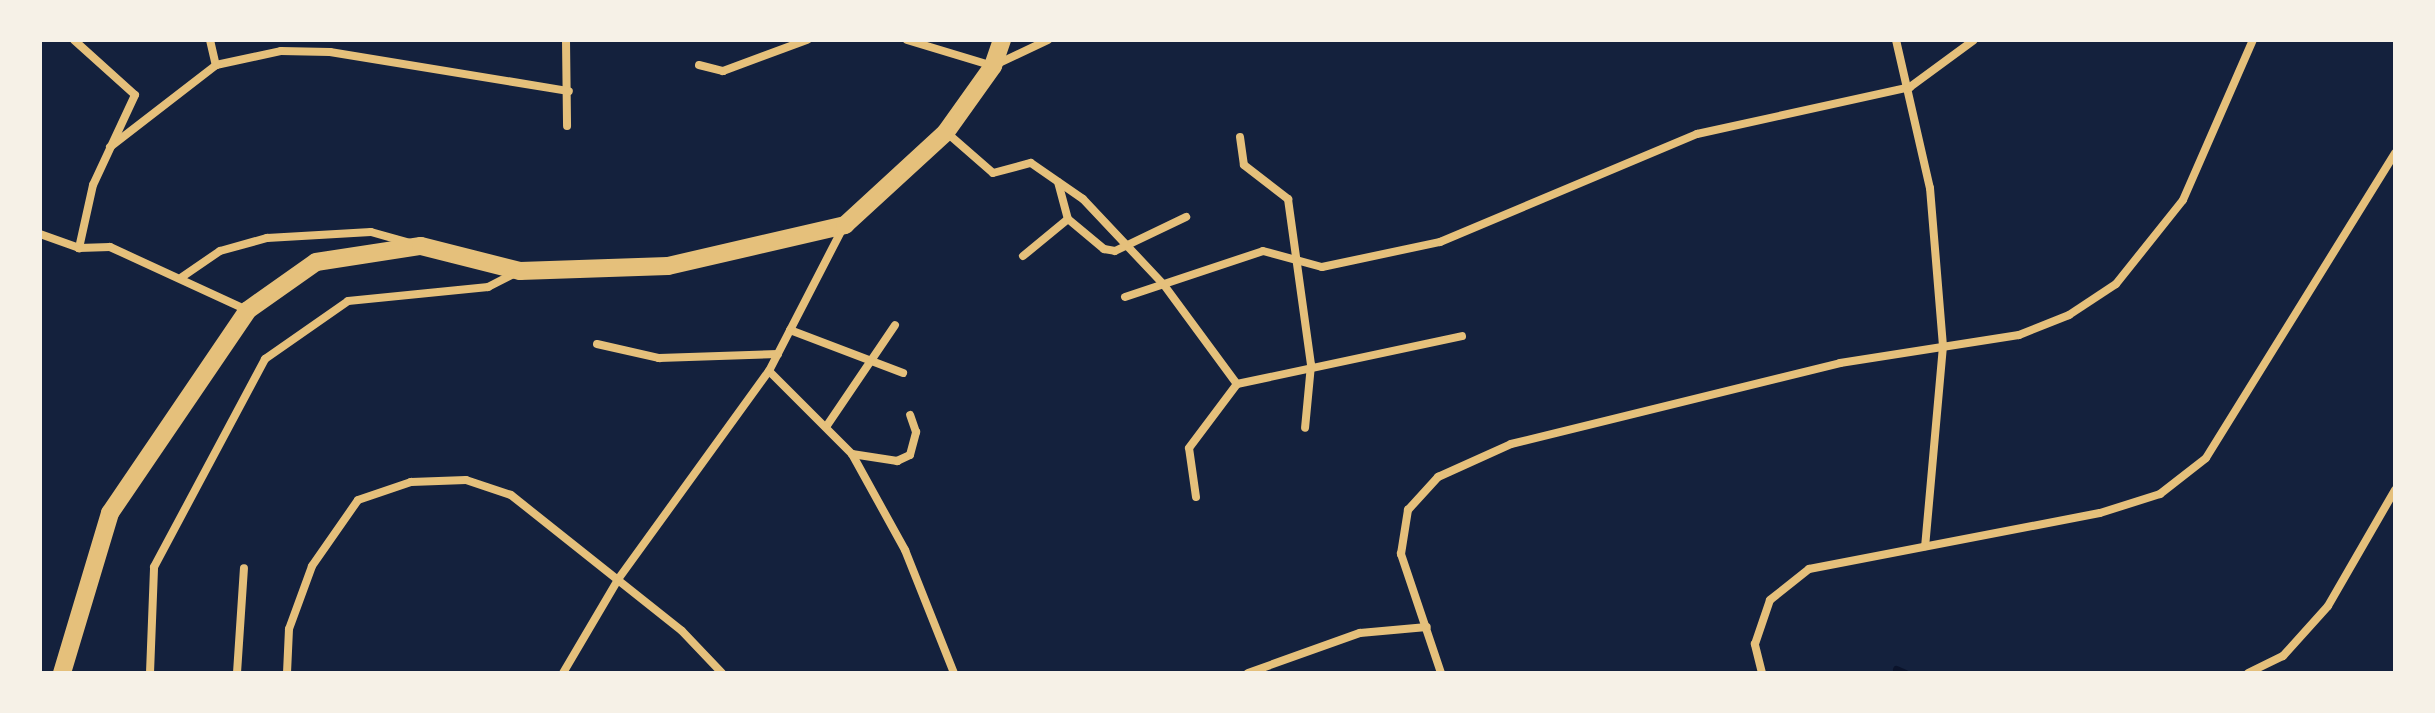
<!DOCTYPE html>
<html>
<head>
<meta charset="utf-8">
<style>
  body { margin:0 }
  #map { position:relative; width:2435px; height:713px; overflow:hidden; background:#14213d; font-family:"PT Sans",sans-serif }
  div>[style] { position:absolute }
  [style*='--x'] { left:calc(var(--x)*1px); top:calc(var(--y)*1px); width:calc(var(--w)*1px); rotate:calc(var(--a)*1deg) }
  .stream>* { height:7px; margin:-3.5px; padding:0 3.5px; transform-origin:3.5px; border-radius:3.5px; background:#0b132b }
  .minor>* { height:8px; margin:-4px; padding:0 4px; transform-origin:4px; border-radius:4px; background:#e5c07b }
  .trunk>* { height:18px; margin:-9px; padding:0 9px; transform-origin:9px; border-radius:9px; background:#e5c07b }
  span { translate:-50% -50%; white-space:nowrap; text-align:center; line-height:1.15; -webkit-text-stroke:7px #f6f1e7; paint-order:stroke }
  .frame { position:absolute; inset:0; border:42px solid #f6f1e7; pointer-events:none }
</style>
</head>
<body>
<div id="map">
  <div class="stream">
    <div style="--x:1896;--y:669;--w:10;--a:24"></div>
  </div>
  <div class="minor">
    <div style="--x:74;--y:40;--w:82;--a:42"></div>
    <div style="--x:135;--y:95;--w:99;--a:115"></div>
    <div style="--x:93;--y:185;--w:65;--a:102.5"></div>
    <div style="--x:210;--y:40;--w:26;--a:77"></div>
    <div style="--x:566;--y:40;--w:86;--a:89.3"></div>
    <div style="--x:907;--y:40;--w:90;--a:16.8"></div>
    <div style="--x:993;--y:66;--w:61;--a:-25.3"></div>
    <div style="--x:1896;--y:40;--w:152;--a:77.1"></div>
    <div style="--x:1930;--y:188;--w:159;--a:85.3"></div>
    <div style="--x:1943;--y:346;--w:201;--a:95.1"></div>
    <div style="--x:699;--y:65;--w:25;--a:14"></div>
    <div style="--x:723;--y:71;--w:90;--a:-20.3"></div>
    <div style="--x:946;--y:132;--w:62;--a:41.1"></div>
    <div style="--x:993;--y:173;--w:39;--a:-15"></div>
    <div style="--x:1031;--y:163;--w:63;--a:34.7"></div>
    <div style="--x:1083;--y:199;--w:118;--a:46.7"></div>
    <div style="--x:1164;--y:285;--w:123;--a:53.6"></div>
    <div style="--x:1240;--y:137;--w:28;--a:82"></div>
    <div style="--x:1244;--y:165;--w:56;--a:37.7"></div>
    <div style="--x:1288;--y:199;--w:168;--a:82.1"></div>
    <div style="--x:1311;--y:365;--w:63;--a:95.4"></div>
    <div style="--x:110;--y:147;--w:134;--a:-37.7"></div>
    <div style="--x:216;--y:65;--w:66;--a:-12.2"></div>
    <div style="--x:281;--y:51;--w:49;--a:1.2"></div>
    <div style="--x:330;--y:52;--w:242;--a:9.3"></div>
    <div style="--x:1058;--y:182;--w:38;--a:75"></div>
    <div style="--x:1068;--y:219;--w:47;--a:39.8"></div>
    <div style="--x:1104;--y:249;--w:11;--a:10"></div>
    <div style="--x:1115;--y:251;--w:79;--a:-25.6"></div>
    <div style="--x:40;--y:234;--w:41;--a:19.7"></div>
    <div style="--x:79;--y:248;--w:31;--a:-2"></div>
    <div style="--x:110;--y:247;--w:151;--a:24.7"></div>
    <div style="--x:1023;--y:256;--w:58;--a:-39.4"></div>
    <div style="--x:182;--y:277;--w:46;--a:-34.4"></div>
    <div style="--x:220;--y:251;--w:49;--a:-15.5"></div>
    <div style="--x:267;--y:238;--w:104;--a:-3.3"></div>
    <div style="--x:371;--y:232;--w:41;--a:15.8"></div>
    <div style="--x:1125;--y:297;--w:145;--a:-18.4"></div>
    <div style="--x:1263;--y:251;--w:61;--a:15.2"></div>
    <div style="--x:1322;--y:267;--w:121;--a:-12"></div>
    <div style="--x:1440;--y:242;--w:279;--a:-22.8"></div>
    <div style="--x:1697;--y:134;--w:218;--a:-12.4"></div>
    <div style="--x:1910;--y:87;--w:79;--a:-36.3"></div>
    <div style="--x:790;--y:330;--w:121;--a:20.8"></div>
    <div style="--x:597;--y:344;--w:64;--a:12.7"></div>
    <div style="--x:659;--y:358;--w:119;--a:-1.9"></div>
    <div style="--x:769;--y:371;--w:117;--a:45"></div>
    <div style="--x:852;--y:454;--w:110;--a:61.1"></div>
    <div style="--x:905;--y:550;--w:132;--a:68.3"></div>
    <div style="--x:826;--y:427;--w:123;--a:-55.9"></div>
    <div style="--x:852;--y:454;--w:46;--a:8.8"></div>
    <div style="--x:897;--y:461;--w:14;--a:-25"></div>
    <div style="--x:910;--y:455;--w:24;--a:-75"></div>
    <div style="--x:916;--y:432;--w:18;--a:-109"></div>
    <div style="--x:1196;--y:497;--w:49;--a:-98.1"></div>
    <div style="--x:1189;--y:448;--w:80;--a:-53.1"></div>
    <div style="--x:1237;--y:384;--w:230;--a:-12"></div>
    <div style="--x:150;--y:673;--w:106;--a:-87.8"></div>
    <div style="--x:154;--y:567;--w:236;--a:-61.9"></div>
    <div style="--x:265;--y:359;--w:101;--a:-34.9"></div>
    <div style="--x:348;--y:301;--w:141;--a:-5.7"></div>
    <div style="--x:488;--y:287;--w:31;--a:-27"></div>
    <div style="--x:237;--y:673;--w:105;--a:-86.2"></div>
    <div style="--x:287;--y:673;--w:44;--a:-87.4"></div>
    <div style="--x:289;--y:629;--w:67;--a:-69.9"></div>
    <div style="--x:312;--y:566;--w:80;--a:-55.1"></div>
    <div style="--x:358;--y:500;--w:56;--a:-18.8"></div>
    <div style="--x:411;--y:482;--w:55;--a:-2.1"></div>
    <div style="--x:466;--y:480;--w:47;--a:18.4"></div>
    <div style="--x:511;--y:495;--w:218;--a:38.5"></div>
    <div style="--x:682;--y:631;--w:58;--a:46.4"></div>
    <div style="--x:563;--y:673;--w:110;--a:-59.5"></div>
    <div style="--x:619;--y:578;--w:256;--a:-54.1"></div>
    <div style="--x:769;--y:371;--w:163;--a:-62.7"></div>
    <div style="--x:1248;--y:673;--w:119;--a:-19.7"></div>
    <div style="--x:1360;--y:633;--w:67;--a:-5.1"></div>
    <div style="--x:1441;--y:673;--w:126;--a:-108.6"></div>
    <div style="--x:1401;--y:554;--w:45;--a:-81"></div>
    <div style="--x:1408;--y:510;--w:45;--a:-47.7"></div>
    <div style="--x:1438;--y:477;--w:80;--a:-24.3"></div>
    <div style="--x:1511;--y:444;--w:339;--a:-13.8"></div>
    <div style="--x:1840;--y:363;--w:181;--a:-8.9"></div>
    <div style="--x:2019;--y:335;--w:54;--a:-21.8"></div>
    <div style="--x:2069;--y:315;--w:56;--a:-33.4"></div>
    <div style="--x:2116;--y:284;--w:107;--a:-51.4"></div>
    <div style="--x:2183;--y:200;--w:175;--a:-66.4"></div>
    <div style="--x:1762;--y:673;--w:30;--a:-104"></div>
    <div style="--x:1755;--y:644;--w:46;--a:-71.2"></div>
    <div style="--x:1770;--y:600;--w:50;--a:-38.5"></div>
    <div style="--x:1809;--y:569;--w:296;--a:-10.9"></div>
    <div style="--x:2100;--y:513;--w:63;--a:-17.6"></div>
    <div style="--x:2160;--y:494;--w:58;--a:-38"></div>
    <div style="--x:2206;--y:458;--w:359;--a:-58.2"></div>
    <div style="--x:2248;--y:673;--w:39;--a:-26"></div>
    <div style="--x:2283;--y:656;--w:67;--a:-48"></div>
    <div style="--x:2328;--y:606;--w:134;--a:-60"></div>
  </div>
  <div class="trunk">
    <div style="--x:62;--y:673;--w:167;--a:-73.3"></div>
    <div style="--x:110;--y:513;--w:245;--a:-55.8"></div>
    <div style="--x:248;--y:310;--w:83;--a:-35.2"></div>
    <div style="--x:316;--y:262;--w:106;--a:-8.7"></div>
    <div style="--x:421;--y:246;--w:102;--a:14.2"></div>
    <div style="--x:520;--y:271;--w:148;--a:-1.9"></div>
    <div style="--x:668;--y:266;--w:182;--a:-13"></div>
    <div style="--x:845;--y:225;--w:137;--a:-42.6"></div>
    <div style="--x:946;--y:132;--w:81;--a:-54.5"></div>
    <div style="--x:993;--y:66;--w:28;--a:-71"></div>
  </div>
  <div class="frame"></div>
</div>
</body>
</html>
